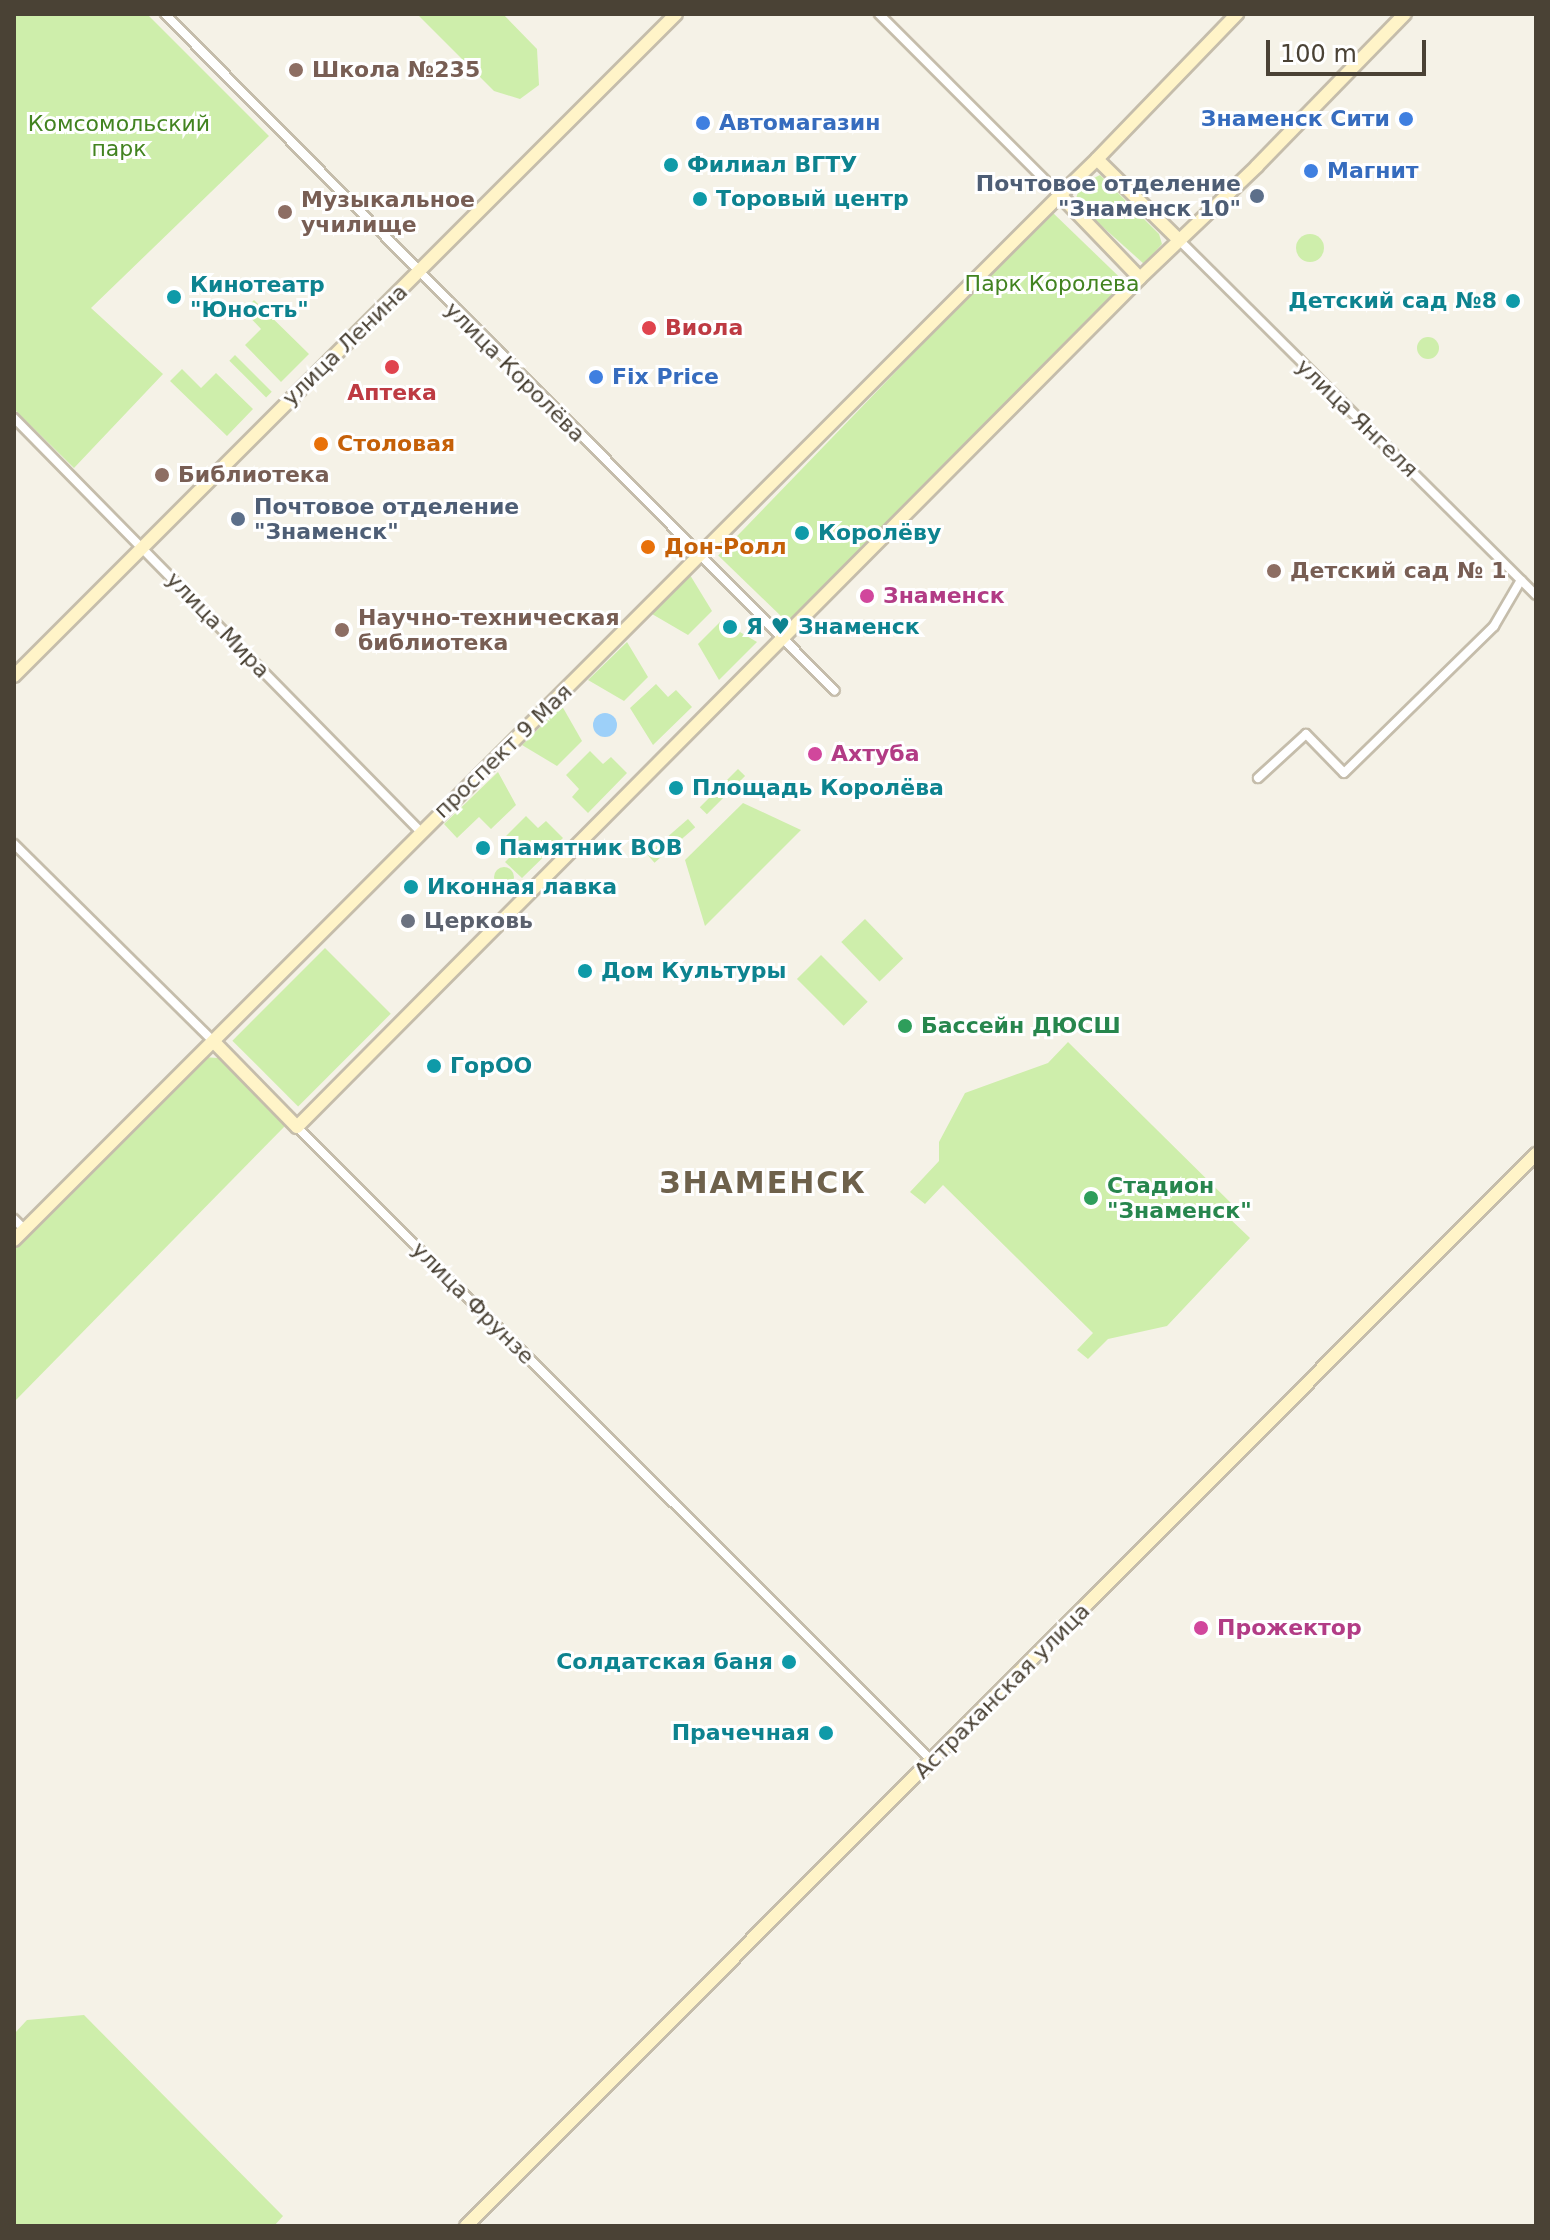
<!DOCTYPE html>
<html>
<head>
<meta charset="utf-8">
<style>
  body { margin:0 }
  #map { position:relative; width:1550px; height:2240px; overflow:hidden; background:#f5f2e7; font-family:"DejaVu Sans",sans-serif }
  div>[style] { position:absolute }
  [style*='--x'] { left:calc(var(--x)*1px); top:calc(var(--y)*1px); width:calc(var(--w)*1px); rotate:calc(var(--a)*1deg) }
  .green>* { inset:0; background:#ceeeab; transform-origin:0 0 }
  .round { border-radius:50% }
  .water>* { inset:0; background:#9dd0f9 }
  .roads { filter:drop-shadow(2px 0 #c5bdab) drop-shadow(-2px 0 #c5bdab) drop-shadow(0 2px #c5bdab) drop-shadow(0 -2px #c5bdab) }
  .street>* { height:8px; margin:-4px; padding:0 4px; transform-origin:4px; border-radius:4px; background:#fff }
  .secondary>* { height:12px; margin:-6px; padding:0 6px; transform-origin:6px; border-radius:6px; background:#fff4c8 }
  .dots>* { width:22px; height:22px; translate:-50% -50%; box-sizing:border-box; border:4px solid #fff; border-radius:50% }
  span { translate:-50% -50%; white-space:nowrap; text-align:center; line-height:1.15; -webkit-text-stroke:6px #fff; paint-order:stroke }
  .education-label { font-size:22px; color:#785e54; font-weight:700 }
  .left { translate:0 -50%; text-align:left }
  .shop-label { font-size:22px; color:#366cbe; font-weight:700 }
  .right { translate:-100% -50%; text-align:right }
  .park-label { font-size:22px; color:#428320 }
  .culture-label { font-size:22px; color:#0d838f; font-weight:700 }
  .service-label { font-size:22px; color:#4e5e75; font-weight:700 }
  .health-label { font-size:22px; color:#be3a42; font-weight:700 }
  .street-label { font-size:22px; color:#4a4235 }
  .food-label { font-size:22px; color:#c56008; font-weight:700 }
  .hotel-label { font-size:22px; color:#b23c85; font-weight:700 }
  .worship-label { font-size:22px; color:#5b616d; font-weight:700 }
  .leisure-label { font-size:22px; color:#27864d; font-weight:700 }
  .district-label { font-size:30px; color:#6e614b; font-weight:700; letter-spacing:2px }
  .frame { position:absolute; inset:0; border:16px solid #4a4235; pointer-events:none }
  .scale { position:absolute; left:1266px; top:40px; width:160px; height:36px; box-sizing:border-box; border:4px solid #4a4235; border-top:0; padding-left:10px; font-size:24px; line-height:28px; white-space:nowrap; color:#4a4235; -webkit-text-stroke:6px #fff; paint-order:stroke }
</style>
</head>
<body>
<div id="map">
  <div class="green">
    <div style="clip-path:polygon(14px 14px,147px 14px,269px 136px,91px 308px,163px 374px,74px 468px,14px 409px)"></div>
    <div style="clip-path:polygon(417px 14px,503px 14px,537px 49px,539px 85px,520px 99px,494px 91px)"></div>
    <div style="clip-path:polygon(1100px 175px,1159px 234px,1162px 244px,1144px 264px,1075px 202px,1080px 185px)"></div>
    <div style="left:1051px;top:211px;width:104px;height:479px;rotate:44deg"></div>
    <div class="round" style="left:1296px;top:234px;width:28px;height:28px"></div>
    <div style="clip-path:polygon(254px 300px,309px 354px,281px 382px,245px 345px,261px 329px,244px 311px)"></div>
    <div class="round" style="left:1417px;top:337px;width:22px;height:22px"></div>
    <div style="left:235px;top:355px;width:52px;height:8px;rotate:45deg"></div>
    <div style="clip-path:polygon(182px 369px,201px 388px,216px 373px,253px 409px,227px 436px,170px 381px)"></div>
    <div style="clip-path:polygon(690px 575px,712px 611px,688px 635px,652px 614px)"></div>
    <div style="clip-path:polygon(721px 621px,757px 642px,719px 680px,698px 644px)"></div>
    <div style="clip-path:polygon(627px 642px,648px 677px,624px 701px,588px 680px)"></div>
    <div style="clip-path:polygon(656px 684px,668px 697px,676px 690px,692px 707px,653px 745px,630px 708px)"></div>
    <div style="clip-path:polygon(562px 706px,582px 741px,557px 766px,522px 745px)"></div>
    <div style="clip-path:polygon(590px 751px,603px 764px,611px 757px,627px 773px,588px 813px,572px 797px,579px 789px,566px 775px)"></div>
    <div style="left:738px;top:769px;width:10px;height:54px;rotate:45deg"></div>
    <div style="clip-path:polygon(498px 772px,516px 805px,491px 829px,479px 817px,457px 838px,444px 824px)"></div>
    <div style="clip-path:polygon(743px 803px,801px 830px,705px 926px,685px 860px)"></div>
    <div style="clip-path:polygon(526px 816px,538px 828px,546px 821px,563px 838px,522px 878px,505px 862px,513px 854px,501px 841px)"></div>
    <div style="left:688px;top:819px;width:11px;height:54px;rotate:49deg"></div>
    <div class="round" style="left:494px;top:867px;width:20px;height:20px"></div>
    <div style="left:865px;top:919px;width:55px;height:33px;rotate:46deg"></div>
    <div style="left:325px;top:948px;width:93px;height:131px;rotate:45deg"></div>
    <div style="left:821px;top:955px;width:66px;height:34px;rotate:45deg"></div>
    <div style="clip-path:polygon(1068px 1042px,1236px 1208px,1228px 1217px,1250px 1238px,1167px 1326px,1108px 1339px,1088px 1359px,1077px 1350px,1093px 1333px,943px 1185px,925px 1204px,910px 1192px,939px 1161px,939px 1142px,965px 1093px,1048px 1063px)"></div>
    <div style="clip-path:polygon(203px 1057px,218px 1058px,285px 1126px,14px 1402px,14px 1246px)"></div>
    <div style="clip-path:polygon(84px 2015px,283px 2216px,274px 2226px,14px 2226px,14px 2034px,27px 2020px)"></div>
  </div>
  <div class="water">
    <div class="round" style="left:593px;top:713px;width:24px;height:24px"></div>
  </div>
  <div class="roads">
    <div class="street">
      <div style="--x:165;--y:14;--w:952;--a:45.3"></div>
      <div style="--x:879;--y:14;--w:256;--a:45"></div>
      <div style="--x:1179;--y:240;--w:503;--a:44.84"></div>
      <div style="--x:14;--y:418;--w:581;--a:45.49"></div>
      <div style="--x:1258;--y:778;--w:65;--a:-42.5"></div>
      <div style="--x:1306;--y:734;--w:54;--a:45.7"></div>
      <div style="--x:1344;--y:773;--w:210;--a:-44.4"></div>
      <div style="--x:1494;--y:626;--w:53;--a:-59.6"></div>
      <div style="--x:14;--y:844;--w:283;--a:44.7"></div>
      <div style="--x:297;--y:1127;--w:897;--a:44.95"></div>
      <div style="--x:14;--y:1219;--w:14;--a:45"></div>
    </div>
    <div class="secondary">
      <div style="--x:1097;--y:159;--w:202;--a:-46"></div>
      <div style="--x:1179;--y:240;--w:115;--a:-135.4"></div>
      <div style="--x:1097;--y:159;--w:52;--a:135.8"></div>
      <div style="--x:1060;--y:195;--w:115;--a:46.1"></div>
      <div style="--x:1140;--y:278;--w:162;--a:-43.7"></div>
      <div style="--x:1257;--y:166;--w:212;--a:-45.8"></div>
      <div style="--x:14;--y:676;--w:936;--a:-45"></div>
      <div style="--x:215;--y:1043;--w:117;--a:45.7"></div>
      <div style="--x:297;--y:1127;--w:1196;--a:-45.2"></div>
      <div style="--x:14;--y:1240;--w:1479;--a:-44.97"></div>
      <div style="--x:466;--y:2226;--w:1515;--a:-45.05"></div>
    </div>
  </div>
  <div class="dots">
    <div style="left:296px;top:70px;background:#8d6e63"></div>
    <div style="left:1406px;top:119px;background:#3f7fe0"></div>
    <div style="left:703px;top:123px;background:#3f7fe0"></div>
    <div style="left:671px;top:165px;background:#0f9aa8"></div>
    <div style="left:1311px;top:171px;background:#3f7fe0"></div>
    <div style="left:1257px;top:196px;background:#5c6f8a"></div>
    <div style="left:700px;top:199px;background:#0f9aa8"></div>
    <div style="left:285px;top:212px;background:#8d6e63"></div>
    <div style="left:174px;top:297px;background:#0f9aa8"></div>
    <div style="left:1513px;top:301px;background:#0f9aa8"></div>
    <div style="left:649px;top:328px;background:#e0444e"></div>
    <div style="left:392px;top:367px;background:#e0444e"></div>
    <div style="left:596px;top:377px;background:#3f7fe0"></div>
    <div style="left:321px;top:444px;background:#e8710a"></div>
    <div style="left:162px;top:475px;background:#8d6e63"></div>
    <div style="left:238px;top:519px;background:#5c6f8a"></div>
    <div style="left:802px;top:533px;background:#0f9aa8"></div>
    <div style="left:648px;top:547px;background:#e8710a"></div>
    <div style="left:1274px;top:571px;background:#8d6e63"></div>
    <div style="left:867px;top:596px;background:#d1479c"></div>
    <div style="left:730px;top:627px;background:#0f9aa8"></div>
    <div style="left:342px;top:630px;background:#8d6e63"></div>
    <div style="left:815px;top:754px;background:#d1479c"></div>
    <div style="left:676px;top:788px;background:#0f9aa8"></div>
    <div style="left:483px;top:848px;background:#0f9aa8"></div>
    <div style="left:411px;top:887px;background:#0f9aa8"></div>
    <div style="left:408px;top:921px;background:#6b7280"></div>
    <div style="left:585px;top:971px;background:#0f9aa8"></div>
    <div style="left:905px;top:1026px;background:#2e9e5b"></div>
    <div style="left:434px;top:1066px;background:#0f9aa8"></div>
    <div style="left:1091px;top:1198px;background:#2e9e5b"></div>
    <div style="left:1201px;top:1628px;background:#d1479c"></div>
    <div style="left:789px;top:1662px;background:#0f9aa8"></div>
    <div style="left:826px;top:1733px;background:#0f9aa8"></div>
  </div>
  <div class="education-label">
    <span class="left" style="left:312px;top:70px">Школа №235</span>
    <span class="left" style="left:301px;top:212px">Музыкальное<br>училище</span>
    <span class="left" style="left:178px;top:475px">Библиотека</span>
    <span class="left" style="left:1290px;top:571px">Детский сад № 1</span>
    <span class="left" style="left:358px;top:630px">Научно-техническая<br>библиотека</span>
  </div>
  <div class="shop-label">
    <span class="right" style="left:1390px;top:119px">Знаменск Сити</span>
    <span class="left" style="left:719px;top:123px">Автомагазин</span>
    <span class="left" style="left:1327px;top:171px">Магнит</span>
    <span class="left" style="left:612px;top:377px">Fix Price</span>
  </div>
  <div class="park-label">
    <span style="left:119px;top:136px">Комсомольский<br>парк</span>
    <span style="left:1052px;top:284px">Парк Королева</span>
  </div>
  <div class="culture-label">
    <span class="left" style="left:687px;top:165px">Филиал ВГТУ</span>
    <span class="left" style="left:716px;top:199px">Торовый центр</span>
    <span class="left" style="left:190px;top:297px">Кинотеатр<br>"Юность"</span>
    <span class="right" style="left:1497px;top:301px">Детский сад №8</span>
    <span class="left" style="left:818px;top:533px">Королёву</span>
    <span class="left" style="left:746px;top:627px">Я ♥ Знаменск</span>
    <span class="left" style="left:692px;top:788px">Площадь Королёва</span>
    <span class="left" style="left:499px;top:848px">Памятник ВОВ</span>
    <span class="left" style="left:427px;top:887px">Иконная лавка</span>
    <span class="left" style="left:601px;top:971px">Дом Культуры</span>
    <span class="left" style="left:450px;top:1066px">ГорОО</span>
    <span class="right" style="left:773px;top:1662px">Солдатская баня</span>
    <span class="right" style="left:810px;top:1733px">Прачечная</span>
  </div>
  <div class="service-label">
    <span class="right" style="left:1241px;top:196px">Почтовое отделение<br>"Знаменск 10"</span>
    <span class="left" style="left:254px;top:519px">Почтовое отделение<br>"Знаменск"</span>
  </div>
  <div class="health-label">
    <span class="left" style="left:665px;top:328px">Виола</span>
    <span style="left:392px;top:393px">Аптека</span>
  </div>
  <div class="street-label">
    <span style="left:345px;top:345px;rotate:-44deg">улица Ленина</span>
    <span style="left:515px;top:372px;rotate:45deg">улица Королёва</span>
    <span style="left:1357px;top:418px;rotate:44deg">улица Янгеля</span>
    <span style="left:218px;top:625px;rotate:46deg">улица Мира</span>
    <span style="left:503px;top:751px;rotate:-44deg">проспект 9 Мая</span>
    <span style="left:473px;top:1303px;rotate:45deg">улица Фрунзе</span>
    <span style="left:1002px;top:1691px;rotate:-45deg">Астраханская улица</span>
  </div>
  <div class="food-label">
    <span class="left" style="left:337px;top:444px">Столовая</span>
    <span class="left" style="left:664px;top:547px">Дон-Ролл</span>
  </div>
  <div class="hotel-label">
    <span class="left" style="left:883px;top:596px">Знаменск</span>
    <span class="left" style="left:831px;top:754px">Ахтуба</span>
    <span class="left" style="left:1217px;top:1628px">Прожектор</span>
  </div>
  <div class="worship-label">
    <span class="left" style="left:424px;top:921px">Церковь</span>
  </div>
  <div class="leisure-label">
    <span class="left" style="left:921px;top:1026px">Бассейн ДЮСШ</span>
    <span class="left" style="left:1107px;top:1198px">Стадион<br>"Знаменск"</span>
  </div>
  <div class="district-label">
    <span style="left:763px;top:1183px">ЗНАМЕНСК</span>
  </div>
  <div class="frame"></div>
  <div class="scale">100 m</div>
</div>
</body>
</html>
